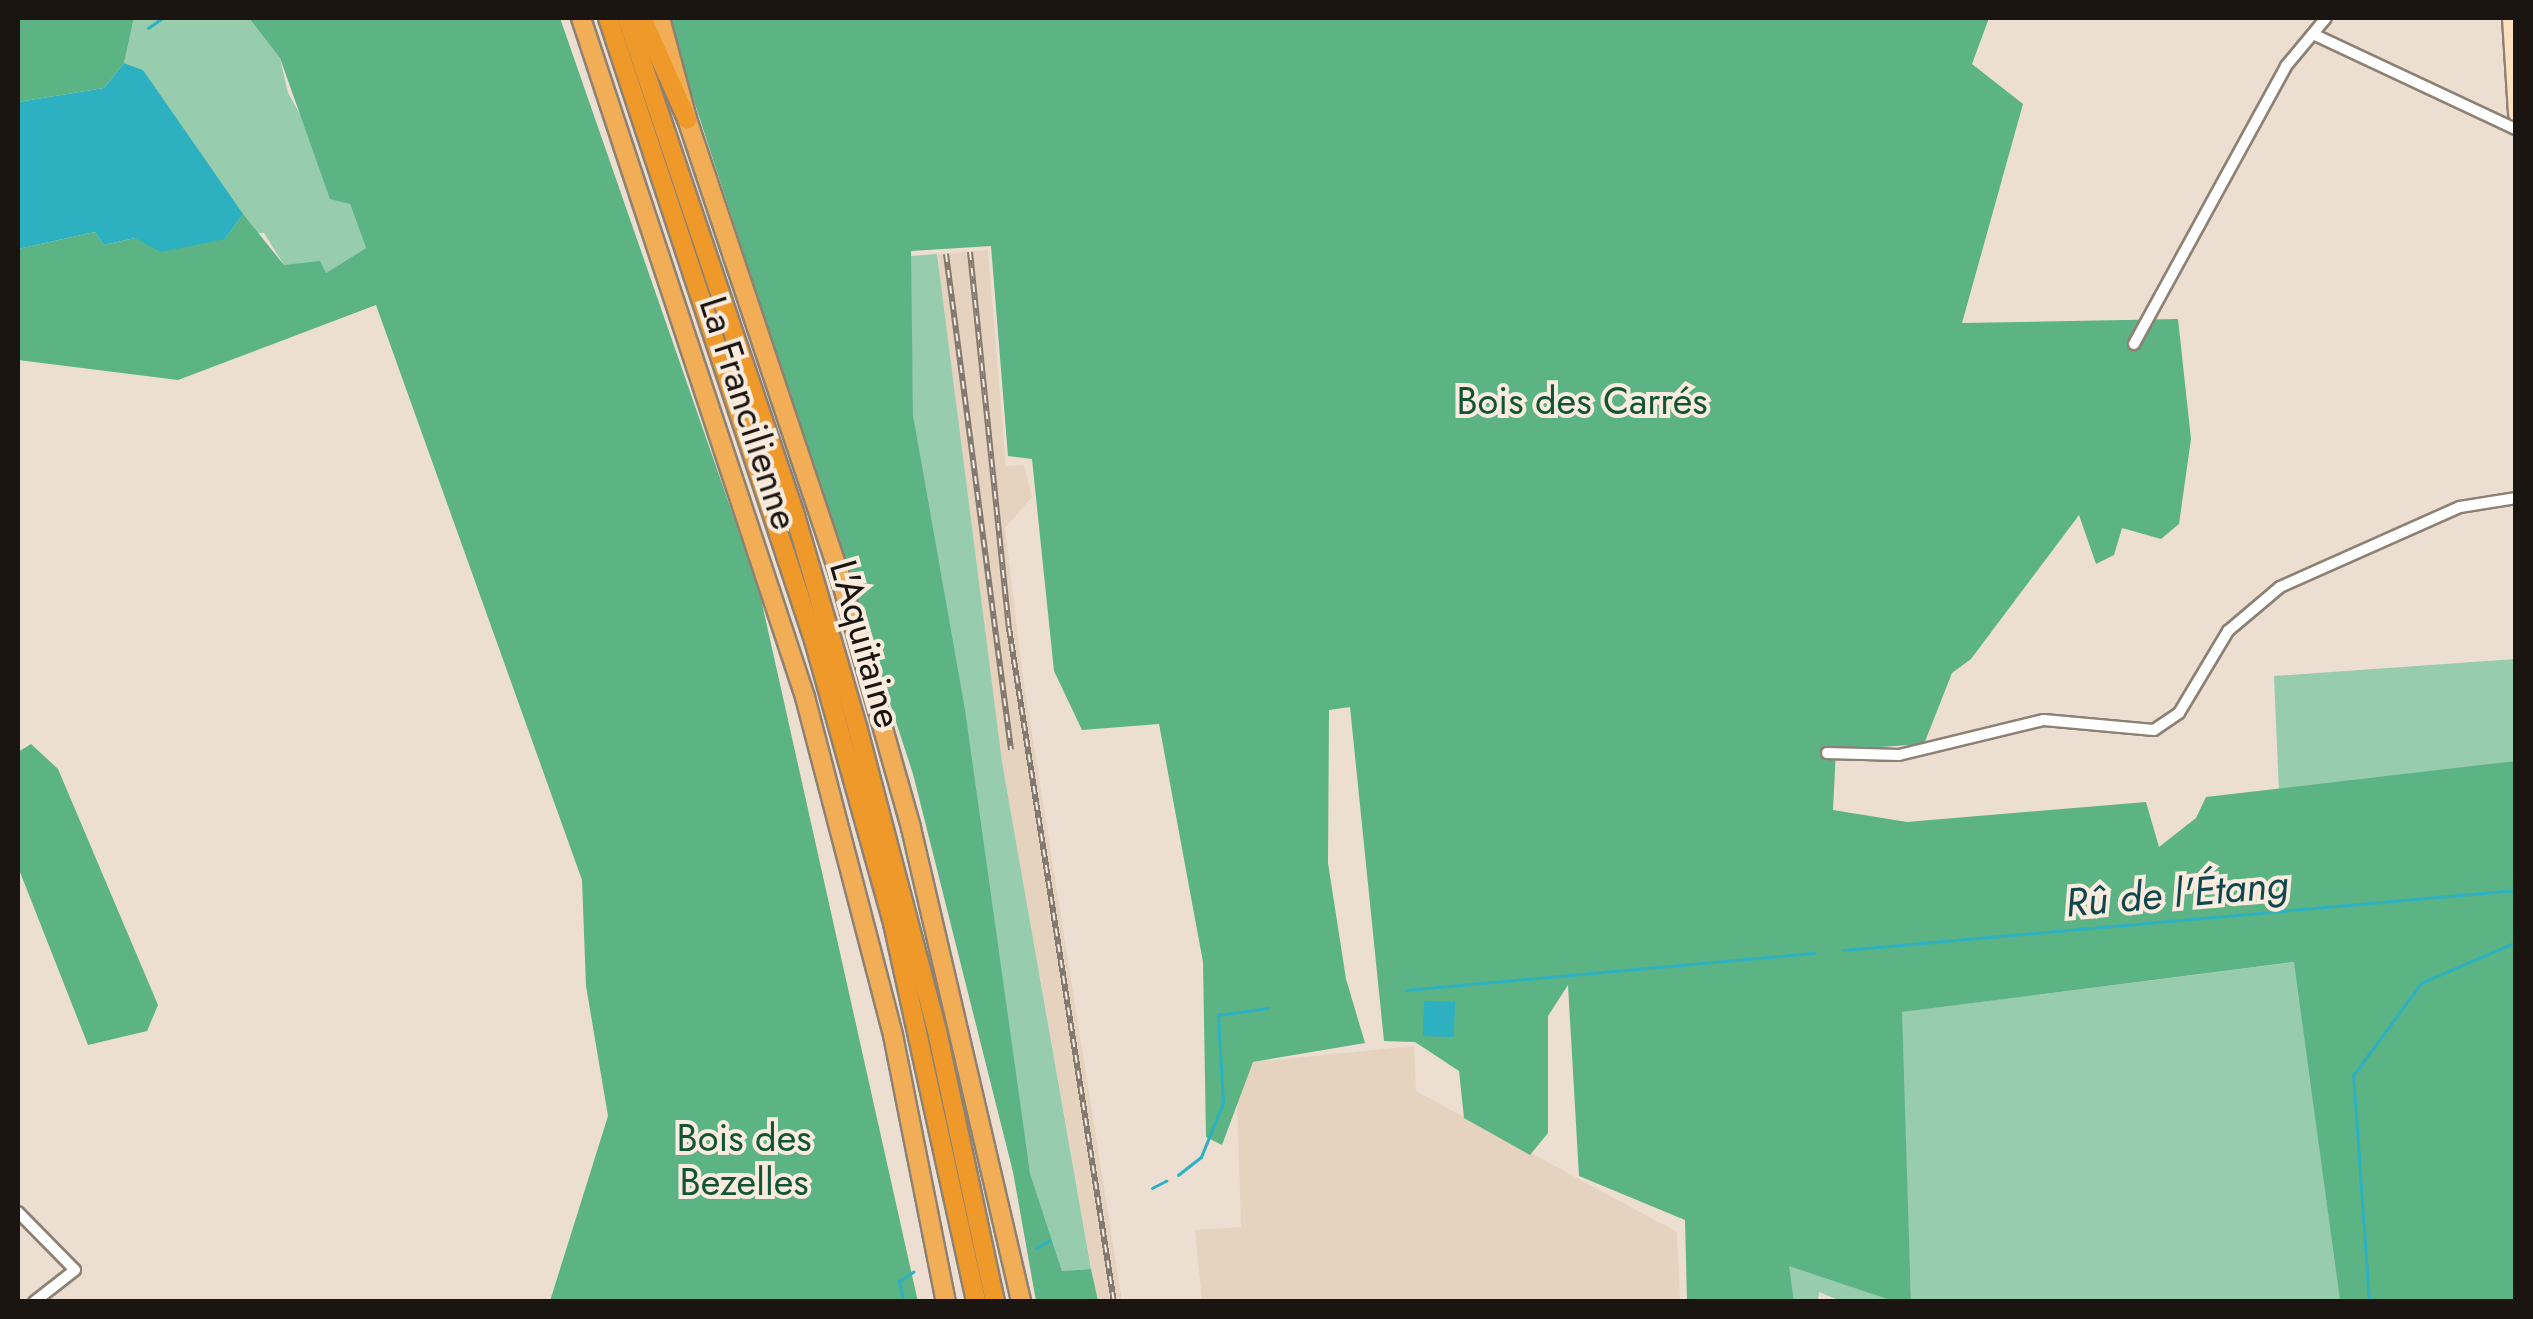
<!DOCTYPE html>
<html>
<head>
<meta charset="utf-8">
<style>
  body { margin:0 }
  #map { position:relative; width:2533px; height:1319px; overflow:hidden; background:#ecdfd1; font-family:Jost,sans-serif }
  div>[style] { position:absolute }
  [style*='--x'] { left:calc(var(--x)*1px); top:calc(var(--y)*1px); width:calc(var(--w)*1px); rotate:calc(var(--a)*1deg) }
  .built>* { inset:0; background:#e5d3bf }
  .green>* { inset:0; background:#97ccac }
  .forest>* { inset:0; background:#5cb383 }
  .water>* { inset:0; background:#2db1c1; transform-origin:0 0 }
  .stream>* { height:2.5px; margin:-1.25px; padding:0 1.25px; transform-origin:1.25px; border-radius:1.25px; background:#2db1c1 }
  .roads { filter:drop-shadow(2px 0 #8d8174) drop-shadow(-2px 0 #8d8174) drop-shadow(0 2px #8d8174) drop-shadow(0 -2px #8d8174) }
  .minor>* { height:10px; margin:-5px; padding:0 5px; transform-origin:5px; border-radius:5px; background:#fff }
  .secondary>* { height:14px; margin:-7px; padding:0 7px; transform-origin:7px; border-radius:7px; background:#fae0bf }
  .trunk>* { height:18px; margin:-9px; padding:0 9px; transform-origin:9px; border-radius:9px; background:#f2ae56 }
  .motorway>* { height:18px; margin:-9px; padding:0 9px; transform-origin:9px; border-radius:9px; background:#ef992b }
  .rail>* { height:6px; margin-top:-3px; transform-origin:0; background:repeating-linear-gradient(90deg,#f9ecde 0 8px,#827970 0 16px); box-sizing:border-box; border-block:2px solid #827970 }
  span { translate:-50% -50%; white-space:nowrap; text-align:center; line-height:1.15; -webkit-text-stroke:8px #f9ecde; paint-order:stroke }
  .park-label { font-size:38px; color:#125536 }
  .street-label { font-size:38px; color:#1a1510 }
  .water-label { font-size:40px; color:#10474e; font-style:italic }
  .frame { position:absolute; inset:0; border:20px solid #1a1510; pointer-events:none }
</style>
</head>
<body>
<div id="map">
  <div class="built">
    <div style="clip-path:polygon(988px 250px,1006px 466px,1024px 465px,1032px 497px,1005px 528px,1022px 670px,1122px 1301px,1097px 1301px,1002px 762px,946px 363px,938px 254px)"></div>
    <div style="clip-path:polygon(1414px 1046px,1416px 1091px,1677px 1232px,1680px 1301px,1202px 1301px,1195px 1230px,1241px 1227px,1237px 1098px,1253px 1062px)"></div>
  </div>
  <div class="green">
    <div style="clip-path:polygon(134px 18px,249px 18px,280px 58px,288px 93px,350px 204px,366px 248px,326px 273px,319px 262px,284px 265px,264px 233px,254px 233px,143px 70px,124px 63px)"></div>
    <div style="clip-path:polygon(937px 254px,1002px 762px,1091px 1269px,1062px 1271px,1030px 1173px,913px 415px,910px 256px)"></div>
    <div style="clip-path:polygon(2515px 659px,2515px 761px,2279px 791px,2274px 676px)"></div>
    <div style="clip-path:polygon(2295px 962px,2340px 1301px,1911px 1301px,1901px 1012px)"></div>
    <div style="clip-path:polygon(1788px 1265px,1893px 1301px,1841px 1301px,1819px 1292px,1818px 1301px,1794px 1301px)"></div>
  </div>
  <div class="forest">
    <div style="clip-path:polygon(18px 18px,134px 18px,124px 63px,104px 88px,18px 102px)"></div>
    <div style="clip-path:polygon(249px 18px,560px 18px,759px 590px,918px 1302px,550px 1301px,608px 1116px,586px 986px,582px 880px,376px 305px,178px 380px,18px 360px,18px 249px,95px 232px,104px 245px,135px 238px,225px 239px,243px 214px,284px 265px,320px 261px,326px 273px,366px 248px,350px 204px,330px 199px,280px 58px)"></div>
    <div style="clip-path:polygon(667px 18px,1989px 18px,1972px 64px,2023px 104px,1962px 323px,2178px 319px,2191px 439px,2179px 524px,2161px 539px,2122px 528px,2114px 555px,2096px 564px,2079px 515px,1971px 659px,1952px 673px,1924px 744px,1836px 750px,1833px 810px,1907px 822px,2146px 802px,2159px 847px,2196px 818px,2206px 797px,2515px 761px,2515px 1301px,2340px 1301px,2294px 962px,1902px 1012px,1911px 1301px,1893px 1301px,1789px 1266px,1794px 1301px,1687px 1301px,1685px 1220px,1579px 1176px,1568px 985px,1548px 1016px,1548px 1133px,1530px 1155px,1464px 1118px,1459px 1071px,1415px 1042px,1384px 1041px,1350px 707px,1329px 710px,1328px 863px,1346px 979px,1365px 1043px,1253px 1062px,1222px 1145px,1206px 1137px,1203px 962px,1159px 724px,1082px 730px,1054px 671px,1032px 459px,1008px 456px,991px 246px,911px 251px,913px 415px,965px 710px,1030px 1173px,1062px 1271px,1091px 1269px,1098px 1301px,1036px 1301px,1013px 1172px,913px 774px)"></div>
    <div style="clip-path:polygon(31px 744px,58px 769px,158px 1005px,147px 1031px,88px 1045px,18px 867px,18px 752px)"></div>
  </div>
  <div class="water">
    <div style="clip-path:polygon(124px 63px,143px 70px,243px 214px,225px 239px,161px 252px,135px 238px,104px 245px,95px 232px,18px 249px,18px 102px,104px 88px)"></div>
    <div style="left:1455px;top:1002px;width:35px;height:31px;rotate:92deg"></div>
  </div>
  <div class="stream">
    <div style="--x:148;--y:28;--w:18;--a:-34"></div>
    <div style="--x:1844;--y:950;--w:675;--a:-5.1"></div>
    <div style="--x:1406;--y:990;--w:410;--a:-5.2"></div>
    <div style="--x:1178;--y:1175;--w:29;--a:-38"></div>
    <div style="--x:1201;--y:1157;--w:58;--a:-67.8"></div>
    <div style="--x:1223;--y:1103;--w:88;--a:-93.3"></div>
    <div style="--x:1218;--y:1015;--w:50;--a:-8"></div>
    <div style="--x:1152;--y:1188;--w:16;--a:-27"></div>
    <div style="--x:1036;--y:1248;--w:15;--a:-28"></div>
    <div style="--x:903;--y:1302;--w:21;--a:-101"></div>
    <div style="--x:899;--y:1281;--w:17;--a:-33"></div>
    <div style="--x:2369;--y:1302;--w:227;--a:-94"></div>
    <div style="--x:2353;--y:1076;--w:115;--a:-53.8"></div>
    <div style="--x:2421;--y:983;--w:103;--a:-23.3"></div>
  </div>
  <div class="roads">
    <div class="minor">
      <div style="--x:2315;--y:35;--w:222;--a:25.1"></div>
      <div style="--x:2134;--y:344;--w:317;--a:-61.3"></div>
      <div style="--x:2286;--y:66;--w:62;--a:-50.2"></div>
      <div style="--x:1827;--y:753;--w:72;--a:1.6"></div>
      <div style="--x:1899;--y:755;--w:149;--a:-13.6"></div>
      <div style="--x:2044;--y:720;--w:110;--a:5.2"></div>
      <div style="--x:2154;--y:730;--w:30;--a:-34"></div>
      <div style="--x:2179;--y:713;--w:96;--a:-59.1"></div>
      <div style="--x:2228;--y:631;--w:68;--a:-40.2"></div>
      <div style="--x:2280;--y:587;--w:197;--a:-24"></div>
      <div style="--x:2460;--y:507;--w:57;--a:-9.1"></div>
      <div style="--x:18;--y:1212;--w:81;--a:45.5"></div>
      <div style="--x:75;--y:1270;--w:52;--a:142"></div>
    </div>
    <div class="secondary">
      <div style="--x:2510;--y:18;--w:96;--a:86.4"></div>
    </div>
    <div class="trunk">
      <div style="--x:581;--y:18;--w:715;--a:71.74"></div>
      <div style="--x:805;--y:697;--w:349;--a:75.4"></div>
      <div style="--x:893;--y:1035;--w:272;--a:78.8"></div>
      <div style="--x:660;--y:18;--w:105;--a:75"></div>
      <div style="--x:687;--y:119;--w:479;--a:71.5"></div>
      <div style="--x:839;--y:573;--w:265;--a:74.2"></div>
      <div style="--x:911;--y:828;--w:487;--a:76.9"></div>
    </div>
    <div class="motorway">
      <div style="--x:608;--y:18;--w:655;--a:71.68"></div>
      <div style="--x:814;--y:640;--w:294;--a:74.4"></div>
      <div style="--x:893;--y:923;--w:388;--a:77.6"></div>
      <div style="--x:627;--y:18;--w:521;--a:71.32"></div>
      <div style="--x:794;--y:512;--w:227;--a:73.6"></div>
      <div style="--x:858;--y:730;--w:316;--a:75.3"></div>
      <div style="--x:938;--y:1036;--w:272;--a:77.9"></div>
      <div style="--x:642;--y:18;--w:111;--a:66"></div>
    </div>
  </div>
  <div class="rail">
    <div style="--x:970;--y:252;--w:378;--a:84.1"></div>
    <div style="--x:1009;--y:628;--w:682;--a:81.15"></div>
    <div style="--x:946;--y:254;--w:500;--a:82.53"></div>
  </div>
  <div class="park-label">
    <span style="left:1582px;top:401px">Bois des Carrés</span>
    <span style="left:744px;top:1160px">Bois des<br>Bezelles</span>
  </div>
  <div class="street-label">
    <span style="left:749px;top:413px;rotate:72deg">La Francilienne</span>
    <span style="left:866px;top:644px;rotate:74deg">L'Aquitaine</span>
  </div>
  <div class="water-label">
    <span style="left:2177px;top:893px;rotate:-5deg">Rû de l'Étang</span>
  </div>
  <div class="frame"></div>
</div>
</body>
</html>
